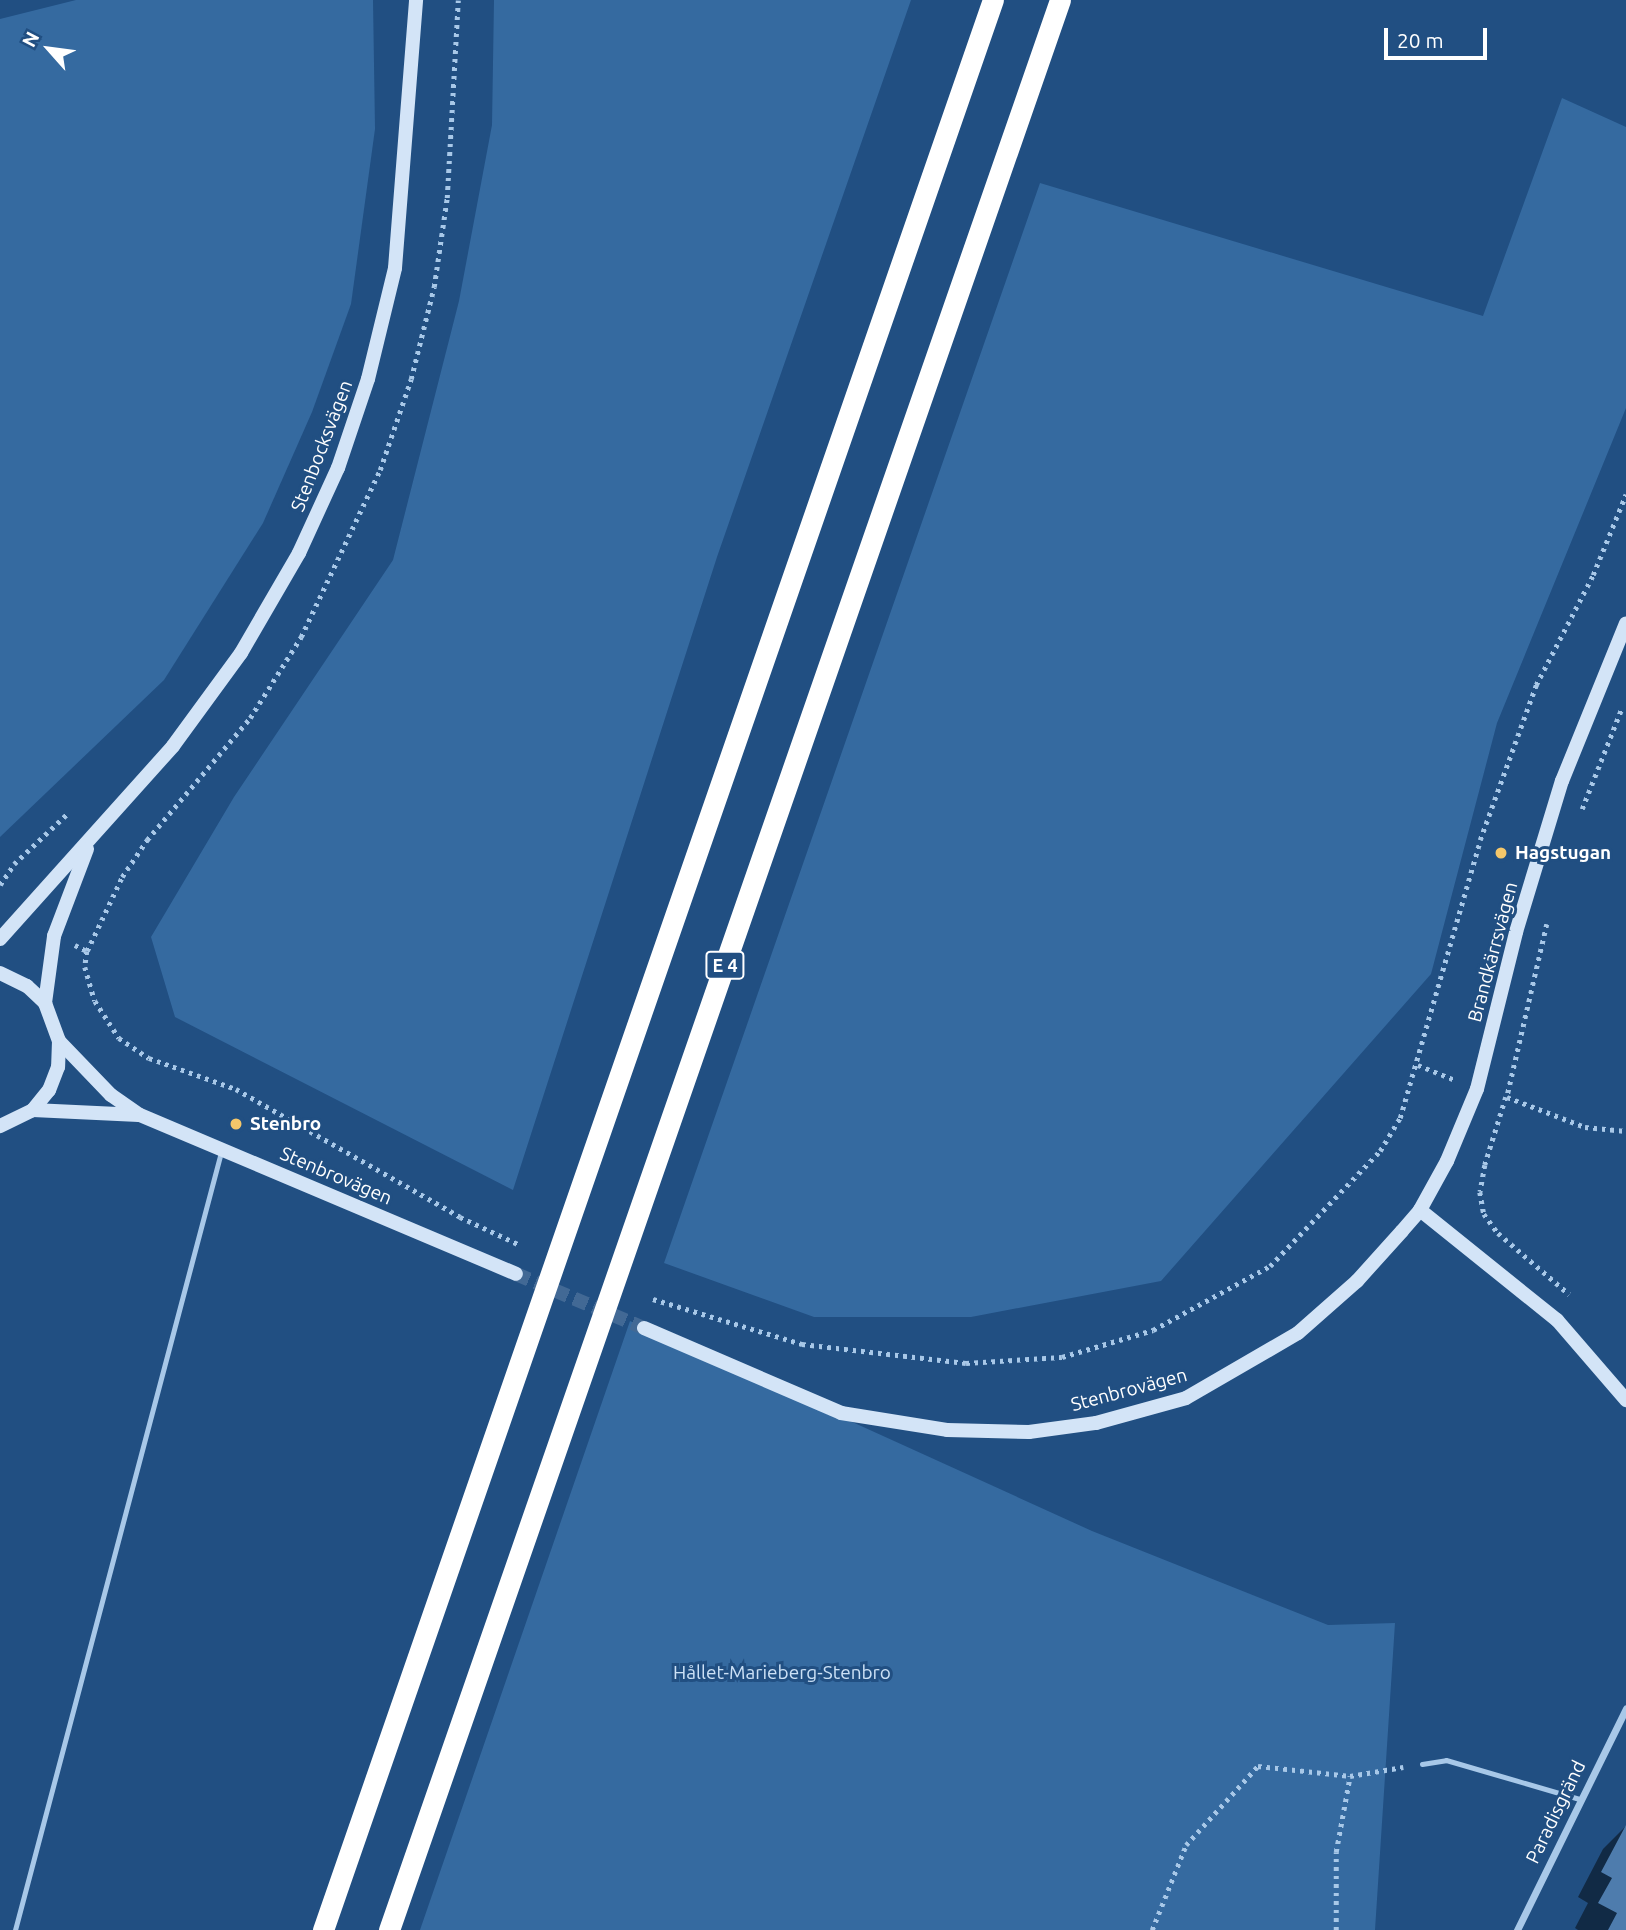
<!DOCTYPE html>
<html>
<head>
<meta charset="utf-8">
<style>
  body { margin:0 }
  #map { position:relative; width:1626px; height:1930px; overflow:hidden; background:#214f82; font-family:Ubuntu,sans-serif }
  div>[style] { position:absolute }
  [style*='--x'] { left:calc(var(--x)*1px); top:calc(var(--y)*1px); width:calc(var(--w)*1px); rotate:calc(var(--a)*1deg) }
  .green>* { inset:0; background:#356aa0 }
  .shadow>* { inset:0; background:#0007 }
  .building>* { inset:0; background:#4e7cad }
  .secondary-tunnel>* { height:14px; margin-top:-7px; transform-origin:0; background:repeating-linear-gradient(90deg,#426995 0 14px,transparent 0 21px) }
  .path>* { height:4.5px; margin-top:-2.25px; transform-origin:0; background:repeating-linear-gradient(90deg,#a8c8e8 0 3.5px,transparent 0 8.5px) }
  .lane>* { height:5px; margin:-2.5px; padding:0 2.5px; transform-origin:2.5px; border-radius:2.5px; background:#a8c8e8 }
  .street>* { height:7px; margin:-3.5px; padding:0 3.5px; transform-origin:3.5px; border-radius:3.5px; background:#a8c8e8 }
  .secondary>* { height:14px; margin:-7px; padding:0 7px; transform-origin:7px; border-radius:7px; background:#d3e4f7 }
  .highway>* { height:21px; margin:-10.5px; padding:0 10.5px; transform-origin:10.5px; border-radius:10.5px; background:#fff }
  .dots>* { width:19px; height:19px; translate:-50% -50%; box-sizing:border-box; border:4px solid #214f82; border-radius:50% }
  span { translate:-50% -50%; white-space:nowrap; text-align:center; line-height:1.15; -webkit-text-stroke:6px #214f82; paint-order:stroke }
  .shield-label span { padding:2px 5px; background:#214f82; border:2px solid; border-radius:5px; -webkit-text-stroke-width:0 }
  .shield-label { font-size:18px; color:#fff; font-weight:700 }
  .street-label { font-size:19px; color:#fff }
  .poi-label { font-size:19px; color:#fff; font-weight:700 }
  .left { translate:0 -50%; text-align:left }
  .park-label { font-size:19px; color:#cce1f6 }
  .north { position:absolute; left:14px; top:14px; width:70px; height:70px; -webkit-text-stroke:5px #214f82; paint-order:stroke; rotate:298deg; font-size:19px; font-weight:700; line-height:28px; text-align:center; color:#fff }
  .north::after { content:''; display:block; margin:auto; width:24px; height:32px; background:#fff; clip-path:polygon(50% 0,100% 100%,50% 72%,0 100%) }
  .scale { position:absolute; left:1384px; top:28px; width:103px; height:32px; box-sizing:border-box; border:4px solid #fff; border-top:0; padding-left:9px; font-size:21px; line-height:24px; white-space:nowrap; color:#fff; -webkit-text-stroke:5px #214f82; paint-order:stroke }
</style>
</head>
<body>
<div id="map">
  <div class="green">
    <div style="clip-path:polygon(76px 0,373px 0,375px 129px,351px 304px,312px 412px,263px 523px,164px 680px,0 837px,0 19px)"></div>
    <div style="clip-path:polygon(494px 0,911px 0,717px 557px,513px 1190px,175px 1017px,151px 937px,234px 797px,393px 560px,459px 301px,492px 125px)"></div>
    <div style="clip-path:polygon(1562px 98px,1626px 127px,1626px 408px,1497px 723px,1431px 974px,1161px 1281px,971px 1317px,814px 1317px,664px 1263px,1040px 183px,1483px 316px)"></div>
    <div style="clip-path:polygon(630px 1321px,1092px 1531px,1328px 1625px,1395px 1623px,1375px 1930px,420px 1930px)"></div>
  </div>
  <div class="shadow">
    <div style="clip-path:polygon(1626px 1826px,1626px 1930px,1578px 1930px,1575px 1928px,1588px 1903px,1578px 1897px,1603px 1849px)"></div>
  </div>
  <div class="building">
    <div style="clip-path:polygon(1626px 1825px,1626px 1930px,1608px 1930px,1617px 1913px,1598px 1903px,1612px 1878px,1601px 1872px)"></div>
  </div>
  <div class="secondary-tunnel">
    <div style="--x:516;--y:1274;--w:139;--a:22.9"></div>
  </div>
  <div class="path">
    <div style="--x:1582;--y:809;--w:106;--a:-68.5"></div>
    <div style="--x:0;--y:885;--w:25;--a:-56"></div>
    <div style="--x:14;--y:864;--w:73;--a:-43.3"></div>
    <div style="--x:1547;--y:924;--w:178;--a:103"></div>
    <div style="--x:1507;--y:1097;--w:84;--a:21"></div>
    <div style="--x:1585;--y:1127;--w:41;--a:5.6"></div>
    <div style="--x:75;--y:945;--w:13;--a:27"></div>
    <div style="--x:87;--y:951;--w:16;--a:97"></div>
    <div style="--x:85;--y:967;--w:35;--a:74"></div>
    <div style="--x:95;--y:1001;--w:44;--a:57"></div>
    <div style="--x:119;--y:1038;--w:36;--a:34"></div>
    <div style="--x:149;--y:1058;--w:92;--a:19.6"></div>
    <div style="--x:236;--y:1089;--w:258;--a:29.7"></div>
    <div style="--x:460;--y:1217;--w:66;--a:25"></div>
    <div style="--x:87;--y:951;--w:82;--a:-64.7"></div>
    <div style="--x:122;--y:877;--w:45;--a:-56"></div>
    <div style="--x:147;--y:840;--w:160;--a:-49.8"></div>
    <div style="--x:250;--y:718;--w:96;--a:-57.8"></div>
    <div style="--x:301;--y:637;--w:185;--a:-64.7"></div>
    <div style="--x:380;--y:470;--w:96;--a:-71.2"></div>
    <div style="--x:411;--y:379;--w:95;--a:-76"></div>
    <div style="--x:434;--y:287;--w:90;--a:-81.7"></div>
    <div style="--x:447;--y:198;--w:198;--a:-86.8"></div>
    <div style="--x:1418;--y:1065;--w:40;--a:22"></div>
    <div style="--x:1506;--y:1097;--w:71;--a:107.2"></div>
    <div style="--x:1485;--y:1165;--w:27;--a:100"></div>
    <div style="--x:1480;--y:1192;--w:22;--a:80"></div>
    <div style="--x:1484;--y:1214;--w:24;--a:54"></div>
    <div style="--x:1498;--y:1233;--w:94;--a:40.7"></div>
    <div style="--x:653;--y:1299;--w:156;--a:16.8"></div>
    <div style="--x:802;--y:1344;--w:165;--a:6.6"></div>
    <div style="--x:966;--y:1363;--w:96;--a:-3.6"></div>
    <div style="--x:1062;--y:1357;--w:95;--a:-16.5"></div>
    <div style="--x:1153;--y:1330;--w:133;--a:-28.7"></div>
    <div style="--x:1270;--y:1266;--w:159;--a:-46.3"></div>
    <div style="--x:1380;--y:1151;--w:39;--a:-59"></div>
    <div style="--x:1400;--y:1118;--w:289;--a:-73.9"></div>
    <div style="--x:1480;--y:840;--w:165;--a:-70.1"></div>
    <div style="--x:1536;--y:685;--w:124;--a:-62.6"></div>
    <div style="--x:1593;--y:575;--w:87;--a:-67.8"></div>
    <div style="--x:1152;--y:1930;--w:92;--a:-68.2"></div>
    <div style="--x:1186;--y:1845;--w:107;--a:-47.7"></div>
    <div style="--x:1258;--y:1766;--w:93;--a:6.2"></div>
    <div style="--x:1336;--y:1930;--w:78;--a:-90"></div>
    <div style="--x:1336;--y:1852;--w:77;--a:-79.6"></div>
    <div style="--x:1350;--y:1776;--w:54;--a:-9.6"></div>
  </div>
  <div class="lane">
    <div style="--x:1422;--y:1764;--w:24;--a:-9"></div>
    <div style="--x:1446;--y:1760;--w:139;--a:16.3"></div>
    <div style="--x:15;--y:1930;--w:805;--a:-75.17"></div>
  </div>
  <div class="street">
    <div style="--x:1517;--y:1930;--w:247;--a:-63.8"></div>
  </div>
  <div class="secondary">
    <div style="--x:0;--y:939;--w:259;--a:-48.1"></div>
    <div style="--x:173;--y:746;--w:115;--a:-53.8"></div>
    <div style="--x:241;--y:653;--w:116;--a:-59.9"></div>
    <div style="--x:299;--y:553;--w:94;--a:-65.4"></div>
    <div style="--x:338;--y:468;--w:94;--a:-71.4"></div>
    <div style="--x:368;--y:379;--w:114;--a:-76.3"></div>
    <div style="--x:395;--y:268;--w:269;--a:-85.5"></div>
    <div style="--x:0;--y:973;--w:30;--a:26"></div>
    <div style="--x:27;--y:986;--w:25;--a:43"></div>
    <div style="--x:45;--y:1003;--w:40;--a:69.8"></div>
    <div style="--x:59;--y:1041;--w:26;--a:92"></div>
    <div style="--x:58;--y:1067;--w:25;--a:111"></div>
    <div style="--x:49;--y:1090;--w:26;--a:129"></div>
    <div style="--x:33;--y:1110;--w:37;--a:154"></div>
    <div style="--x:45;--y:1003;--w:68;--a:-82.3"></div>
    <div style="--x:54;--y:936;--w:93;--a:-69.2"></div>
    <div style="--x:59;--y:1041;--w:75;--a:46.1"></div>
    <div style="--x:111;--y:1095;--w:35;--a:35"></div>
    <div style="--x:140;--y:1115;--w:408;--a:22.9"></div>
    <div style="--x:33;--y:1110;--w:106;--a:2.7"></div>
    <div style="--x:1420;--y:1210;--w:176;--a:38.8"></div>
    <div style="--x:1557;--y:1320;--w:106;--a:49.2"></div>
    <div style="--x:644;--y:1328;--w:215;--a:23.3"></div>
    <div style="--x:841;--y:1413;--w:107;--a:9.1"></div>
    <div style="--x:947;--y:1430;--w:82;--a:1.4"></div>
    <div style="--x:1029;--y:1432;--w:68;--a:-7.7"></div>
    <div style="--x:1096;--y:1423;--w:93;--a:-15.5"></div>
    <div style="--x:1186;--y:1398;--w:129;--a:-30.1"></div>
    <div style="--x:1298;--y:1333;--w:79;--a:-41.4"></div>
    <div style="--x:1357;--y:1281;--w:67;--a:-48"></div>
    <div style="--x:1402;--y:1231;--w:28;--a:-49"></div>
    <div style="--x:1420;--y:1210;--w:56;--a:-61.1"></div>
    <div style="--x:1447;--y:1161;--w:78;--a:-67.4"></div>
    <div style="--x:1477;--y:1089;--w:162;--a:-76"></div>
    <div style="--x:1516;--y:932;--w:158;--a:-73.1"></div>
    <div style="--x:1562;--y:781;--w:170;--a:-67.9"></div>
  </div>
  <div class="highway">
    <div style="--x:323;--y:1930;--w:2043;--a:-70.86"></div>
    <div style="--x:389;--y:1930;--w:2043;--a:-70.83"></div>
  </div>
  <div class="dots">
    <div style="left:1501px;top:853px;background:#f5c76a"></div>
    <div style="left:236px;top:1124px;background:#f5c76a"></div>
  </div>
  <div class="shield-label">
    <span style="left:725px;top:965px">E 4</span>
  </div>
  <div class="street-label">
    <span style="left:322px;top:446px;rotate:-69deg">Stenbocksvägen</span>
    <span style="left:1493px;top:952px;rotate:-75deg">Brandkärrsvägen</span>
    <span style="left:336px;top:1176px;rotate:23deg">Stenbrovägen</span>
    <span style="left:1129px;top:1390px;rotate:-15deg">Stenbrovägen</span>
    <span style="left:1556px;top:1812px;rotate:-64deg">Paradisgränd</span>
  </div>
  <div class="poi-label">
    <span class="left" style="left:1515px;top:853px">Hagstugan</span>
    <span class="left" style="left:250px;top:1124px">Stenbro</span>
  </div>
  <div class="park-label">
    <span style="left:782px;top:1673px">Hållet-Marieberg-Stenbro</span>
  </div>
  <div class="north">N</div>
  <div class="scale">20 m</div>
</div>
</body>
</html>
